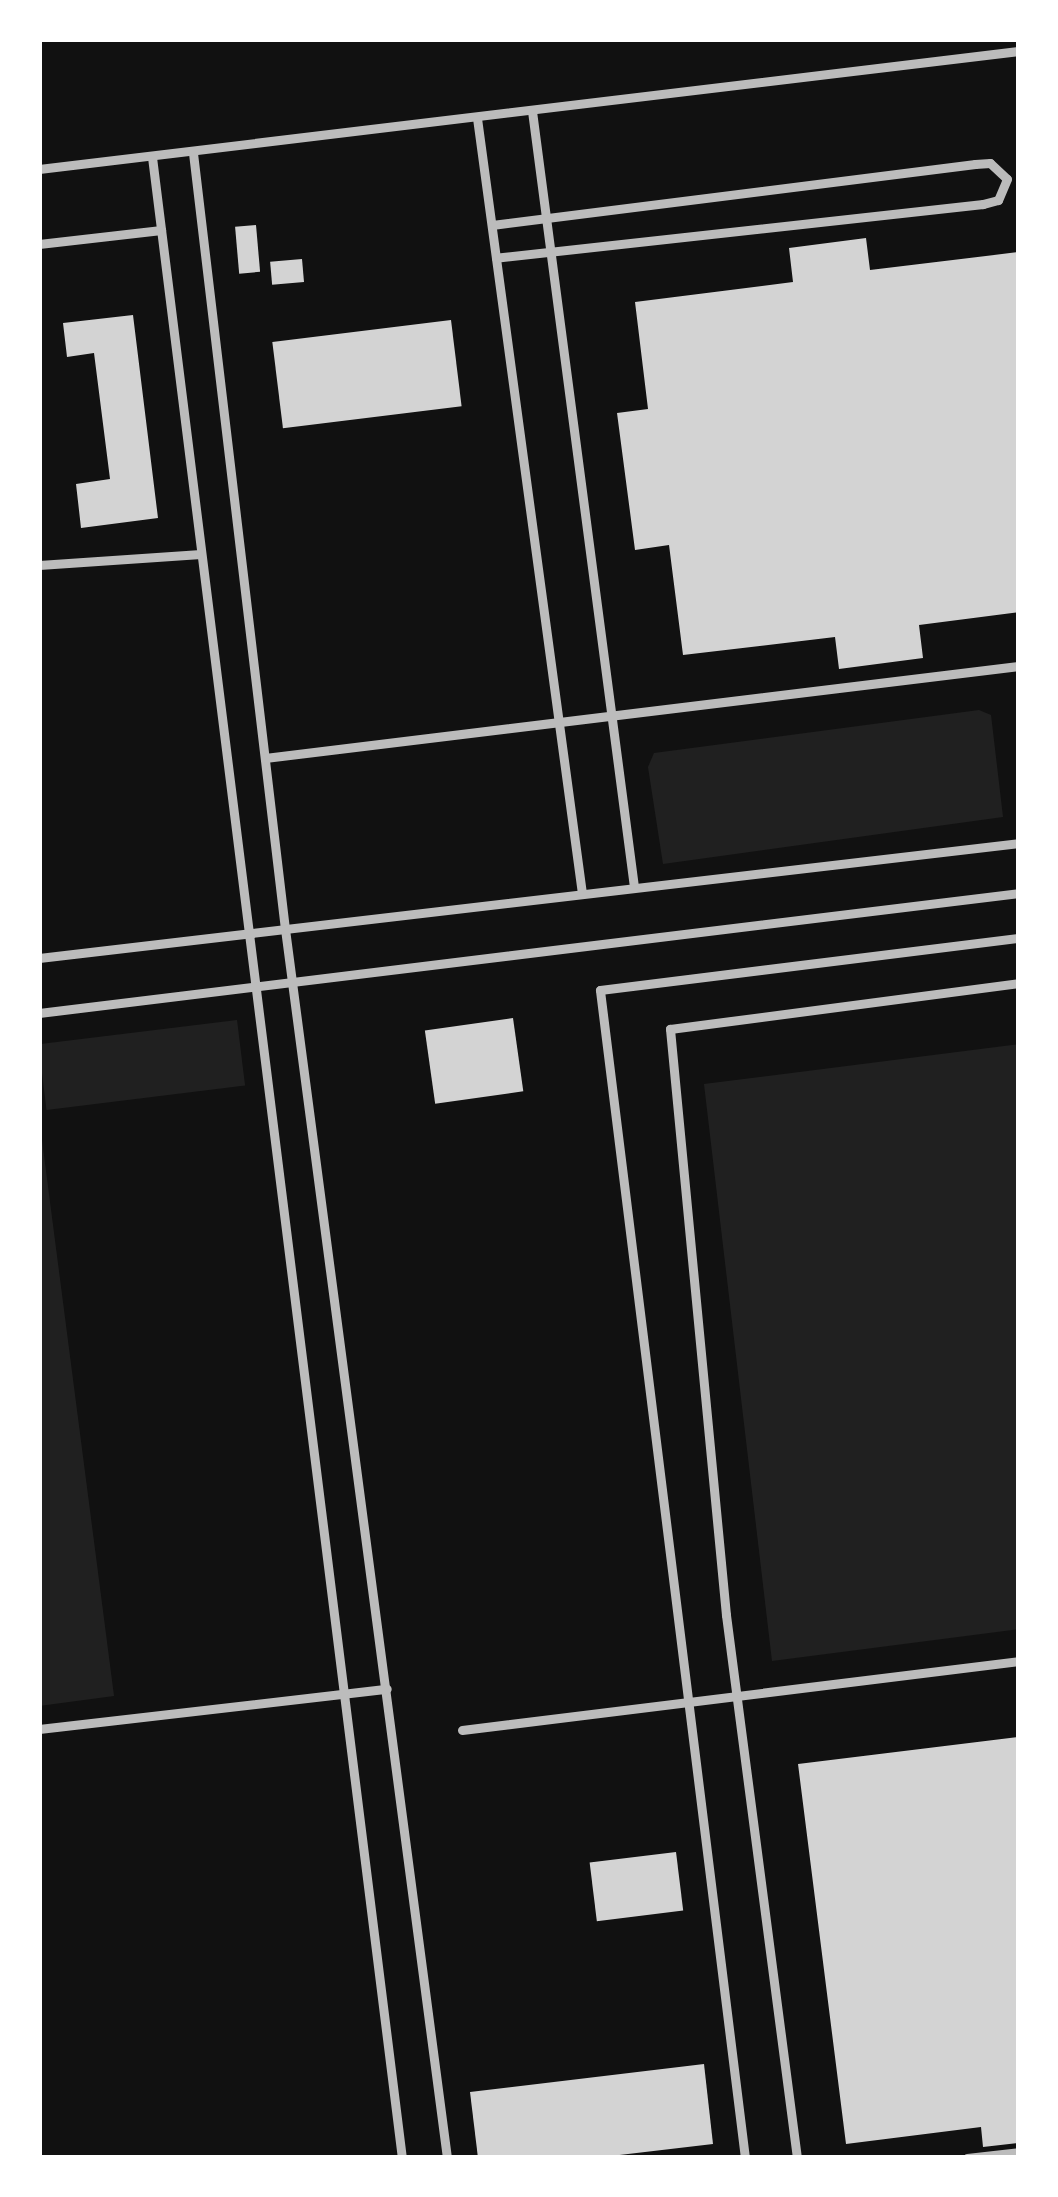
<!DOCTYPE html>
<html>
<head>
<meta charset="utf-8">
<style>
  body { margin:0 }
  #map { position:relative; width:1058px; height:2197px; overflow:hidden; background:#111; font-family:"DM Sans",sans-serif }
  div>[style] { position:absolute }
  [style*='--x'] { left:calc(var(--x)*1px); top:calc(var(--y)*1px); width:calc(var(--w)*1px); rotate:calc(var(--a)*1deg) }
  .green>* { inset:0; background:#202020; transform-origin:0 0 }
  .building>* { inset:0; background:#d3d3d3; transform-origin:0 0 }
  .service>* { height:9px; margin:-4.5px; padding:0 4.5px; transform-origin:4.5px; border-radius:4.5px; background:#bcbcbc }
  span { translate:-50% -50%; white-space:nowrap; text-align:center; line-height:1.15; -webkit-text-stroke:9px #fff; paint-order:stroke }
  .frame { position:absolute; inset:0; border:42px solid #fff; pointer-events:none }
</style>
</head>
<body>
<div id="map">
  <div class="green">
    <div style="clip-path:polygon(979px 710px,991px 715px,1003px 817px,663px 864px,648px 767px,654px 753px)"></div>
    <div style="left:237px;top:1020px;width:66px;height:200px;rotate:83deg"></div>
    <div style="clip-path:polygon(1019px 1044px,1019px 1629px,772px 1661px,704px 1084px)"></div>
    <div style="clip-path:polygon(39px 1117px,114px 1696px,39px 1706px)"></div>
  </div>
  <div class="building">
    <div style="left:256px;top:225px;width:47px;height:21px;rotate:85deg"></div>
    <div style="clip-path:polygon(866px 238px,870px 270px,1019px 252px,1019px 612px,919px 625px,923px 658px,839px 669px,835px 637px,683px 655px,669px 545px,635px 550px,617px 413px,648px 409px,635px 302px,793px 282px,789px 248px)"></div>
    <div style="left:302px;top:259px;width:23px;height:32px;rotate:85deg"></div>
    <div style="clip-path:polygon(133px 315px,158px 518px,81px 528px,76px 484px,110px 479px,94px 353px,67px 357px,63px 323px)"></div>
    <div style="left:451px;top:320px;width:87px;height:180px;rotate:83deg"></div>
    <div style="left:513px;top:1018px;width:74px;height:89px;rotate:82deg"></div>
    <div style="clip-path:polygon(1019px 1737px,1019px 2143px,983px 2147px,981px 2127px,846px 2144px,798px 1764px)"></div>
    <div style="left:676px;top:1852px;width:59px;height:87px;rotate:83deg"></div>
    <div style="clip-path:polygon(704px 2064px,713px 2144px,594px 2158px,478px 2158px,470px 2092px)"></div>
  </div>
  <div class="service">
    <div style="--x:532;--y:111;--w:783;--a:82.51"></div>
    <div style="--x:477;--y:118;--w:783;--a:82.29"></div>
    <div style="--x:193;--y:153;--w:781;--a:83.24"></div>
    <div style="--x:285;--y:929;--w:1240;--a:82.49"></div>
    <div style="--x:152;--y:157;--w:2017;--a:82.88"></div>
    <div style="--x:39;--y:169;--w:987;--a:-6.87"></div>
    <div style="--x:492;--y:225;--w:487;--a:-7.2"></div>
    <div style="--x:975;--y:164;--w:15;--a:-4"></div>
    <div style="--x:990;--y:163;--w:23;--a:43"></div>
    <div style="--x:1007;--y:179;--w:23;--a:113"></div>
    <div style="--x:998;--y:200;--w:16;--a:165"></div>
    <div style="--x:983;--y:204;--w:490;--a:173.7"></div>
    <div style="--x:39;--y:244;--w:123;--a:-6.5"></div>
    <div style="--x:39;--y:565;--w:162;--a:-3.9"></div>
    <div style="--x:265;--y:758;--w:760;--a:-6.96"></div>
    <div style="--x:39;--y:958;--w:987;--a:-6.69"></div>
    <div style="--x:39;--y:1013;--w:987;--a:-6.98"></div>
    <div style="--x:39;--y:1729;--w:350;--a:-6.6"></div>
    <div style="--x:462;--y:1730;--w:561;--a:-7.06"></div>
    <div style="--x:745;--y:2158;--w:1177;--a:-97.08"></div>
    <div style="--x:600;--y:990;--w:422;--a:-7.1"></div>
    <div style="--x:797;--y:2158;--w:548;--a:-97.45"></div>
    <div style="--x:726;--y:1615;--w:589;--a:-95.46"></div>
    <div style="--x:670;--y:1029;--w:352;--a:-7.5"></div>
    <div style="--x:967;--y:2158;--w:52;--a:-6.6"></div>
  </div>
  <div class="frame"></div>
</div>
</body>
</html>
